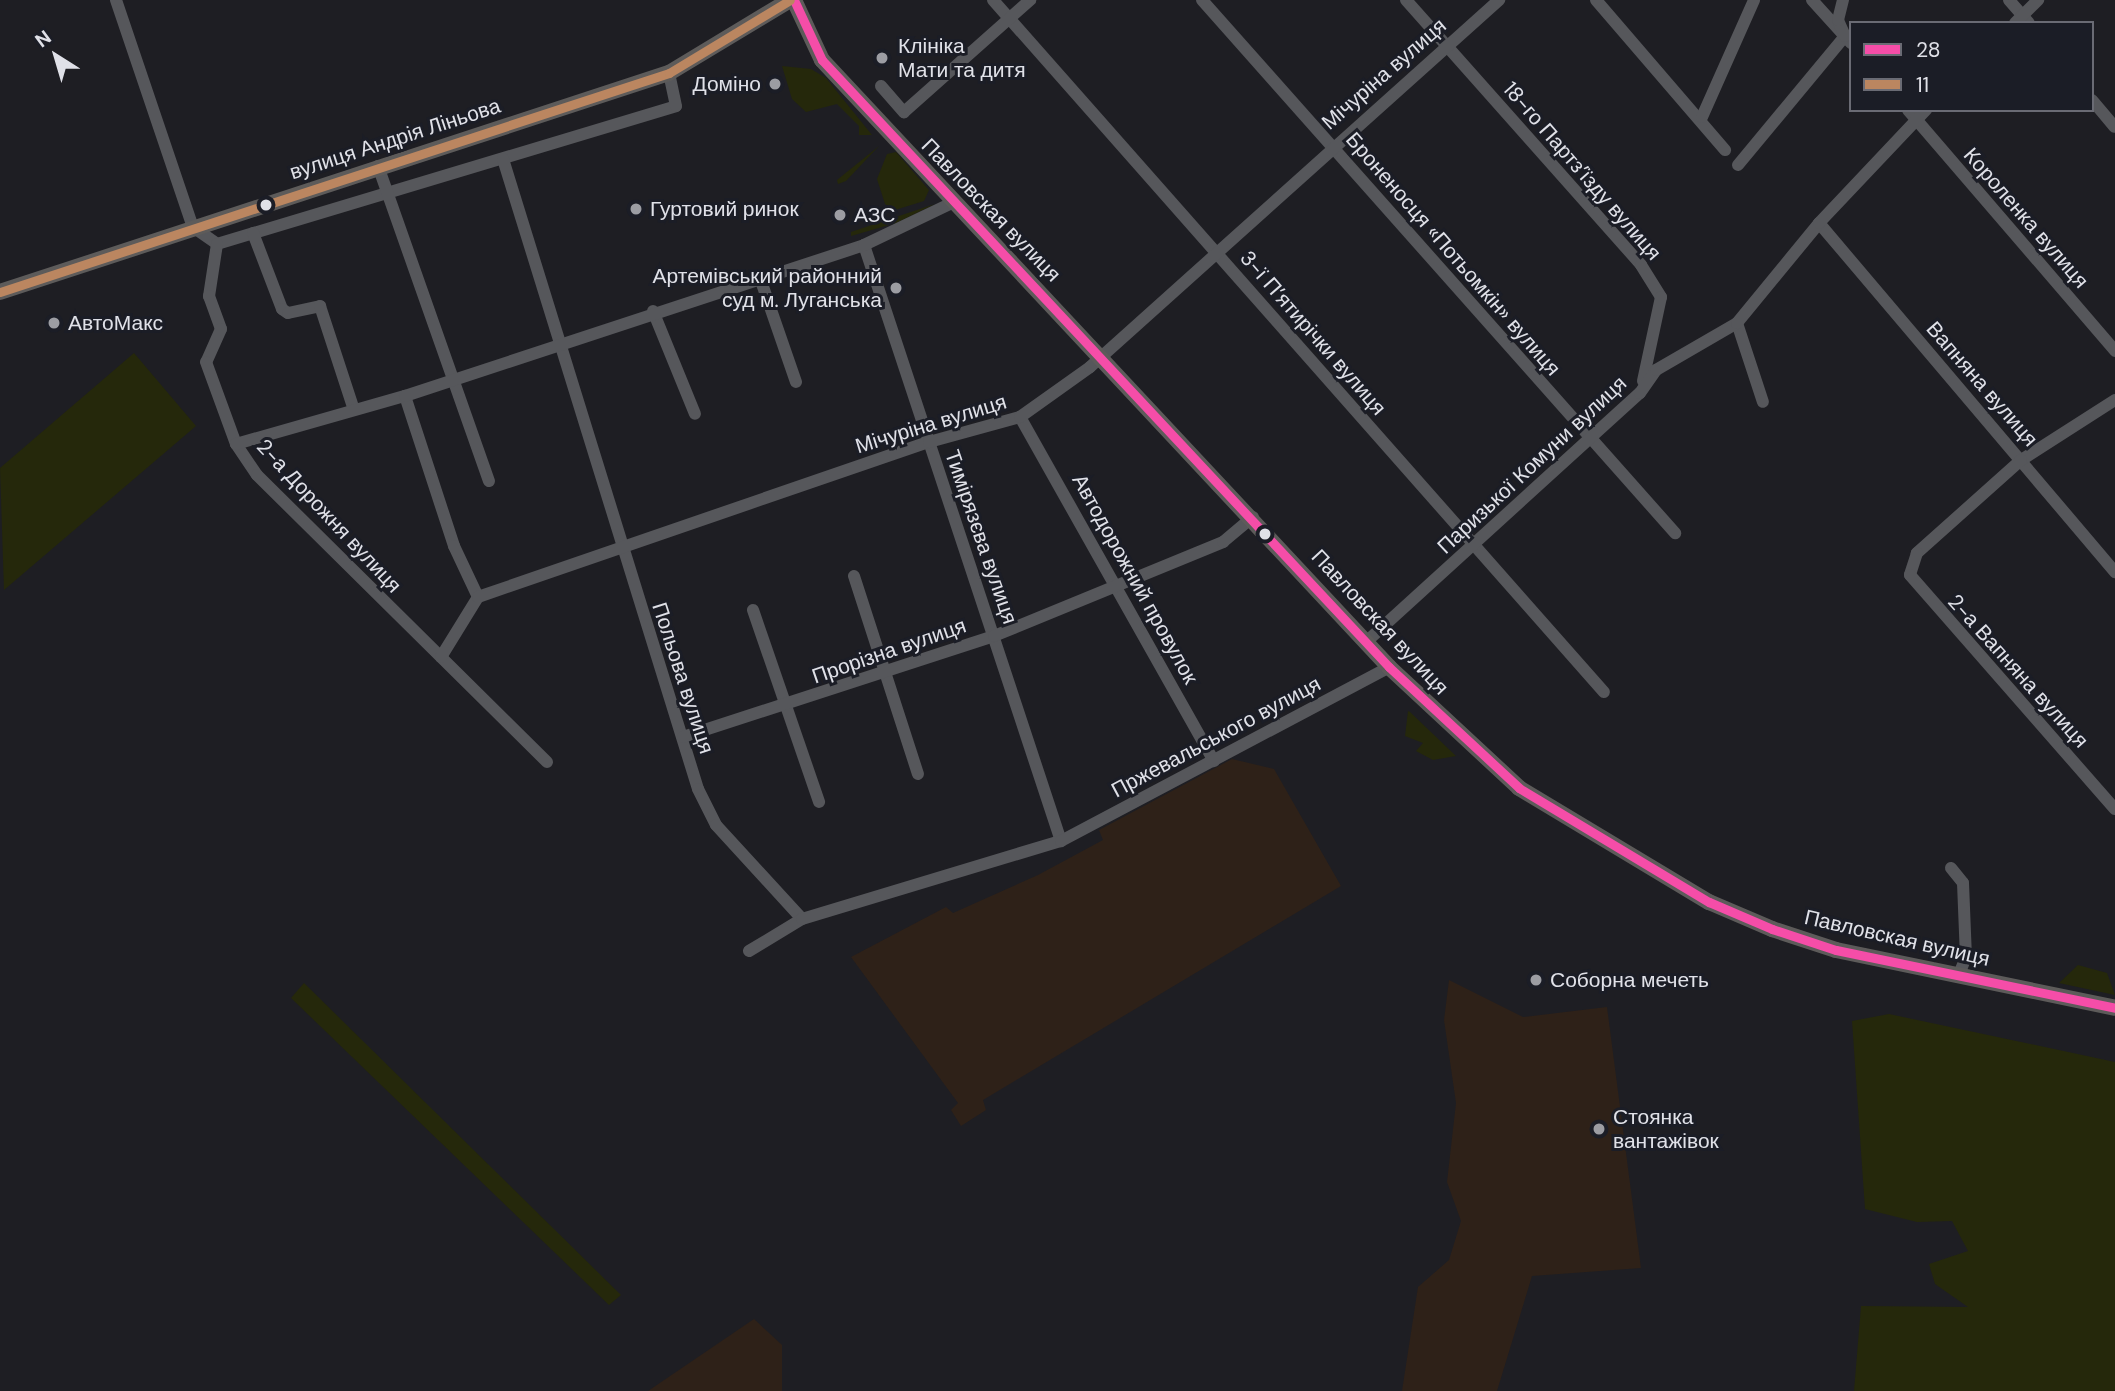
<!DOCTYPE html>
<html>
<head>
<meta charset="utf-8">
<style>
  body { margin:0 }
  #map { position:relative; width:2115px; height:1391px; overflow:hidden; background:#1e1e23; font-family:"DM Sans",sans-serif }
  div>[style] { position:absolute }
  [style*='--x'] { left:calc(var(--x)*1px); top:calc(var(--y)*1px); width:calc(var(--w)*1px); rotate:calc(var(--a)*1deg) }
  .industrial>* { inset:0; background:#2e2118 }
  .green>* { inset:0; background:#25280b }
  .minor>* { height:12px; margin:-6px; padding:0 6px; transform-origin:6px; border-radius:6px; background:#56575b }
  .major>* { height:16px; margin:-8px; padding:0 8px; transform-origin:8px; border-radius:8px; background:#5d5b5a }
  .bus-1>* { height:9px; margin:-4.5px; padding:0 4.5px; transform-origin:4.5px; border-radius:4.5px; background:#f54da8 }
  .bus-2>* { height:9px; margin:-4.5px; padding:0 4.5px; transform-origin:4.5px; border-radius:4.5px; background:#bb8660 }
  .dots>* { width:19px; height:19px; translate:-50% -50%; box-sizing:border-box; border:4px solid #1b1d26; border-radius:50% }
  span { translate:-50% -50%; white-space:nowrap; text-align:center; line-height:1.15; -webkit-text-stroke:6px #1b1d26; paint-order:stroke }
  .poi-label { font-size:21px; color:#e0e1e8 }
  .left { translate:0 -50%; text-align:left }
  .right { translate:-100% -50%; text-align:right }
  .street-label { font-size:21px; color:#e0e1e8 }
  .legend { position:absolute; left:1849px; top:21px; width:245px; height:91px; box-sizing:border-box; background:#1b1d26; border:2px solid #6a6b74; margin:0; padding:9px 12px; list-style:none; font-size:21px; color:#e0e1e8 }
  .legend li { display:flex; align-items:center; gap:14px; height:35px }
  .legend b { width:35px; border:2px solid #6a6b74 }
  .north { position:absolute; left:21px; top:21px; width:70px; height:70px; -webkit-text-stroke:5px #1b1d26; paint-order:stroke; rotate:323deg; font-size:19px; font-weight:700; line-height:28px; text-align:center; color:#e0e1e8 }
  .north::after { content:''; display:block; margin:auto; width:24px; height:32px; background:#e0e1e8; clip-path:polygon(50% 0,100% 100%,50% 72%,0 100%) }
</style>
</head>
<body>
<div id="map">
  <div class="industrial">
    <div style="clip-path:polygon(1232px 759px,1274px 769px,1341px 886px,983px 1100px,986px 1110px,961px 1126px,951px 1110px,958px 1103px,851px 957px,946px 907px,953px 913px,1038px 875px,1103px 840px,1099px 830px)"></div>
    <div style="clip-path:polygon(1449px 980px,1523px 1017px,1607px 1007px,1641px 1268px,1532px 1276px,1497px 1391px,1402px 1391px,1418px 1287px,1449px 1260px,1461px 1221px,1447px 1182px,1456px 1103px,1444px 1020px)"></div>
    <div style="clip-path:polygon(754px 1319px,782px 1345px,782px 1391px,648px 1391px)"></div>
  </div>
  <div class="green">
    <div style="clip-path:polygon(782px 66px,811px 69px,826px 78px,872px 135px,859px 135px,859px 126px,837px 104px,806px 112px,792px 99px)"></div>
    <div style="clip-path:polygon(879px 146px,846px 181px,838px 184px,837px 180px)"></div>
    <div style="clip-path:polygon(896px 152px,929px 190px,924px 201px,895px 210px,885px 204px,877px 179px,887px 154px)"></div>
    <div style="clip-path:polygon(935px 204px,896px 223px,851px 236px,851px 232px)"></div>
    <div style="clip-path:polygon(134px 353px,196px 426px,4px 590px,0 468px)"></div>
    <div style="clip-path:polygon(1408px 711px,1410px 712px,1456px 756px,1433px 760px,1416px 751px,1423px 743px,1405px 736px)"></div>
    <div style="clip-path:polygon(2078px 965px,2107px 973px,2115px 995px,2059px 983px)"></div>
    <div style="clip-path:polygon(304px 983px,621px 1295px,609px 1305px,291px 998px)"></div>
    <div style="clip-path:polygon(1889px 1014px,2115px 1062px,2115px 1391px,1854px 1391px,1861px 1306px,1968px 1307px,1935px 1284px,1929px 1264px,1968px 1251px,1952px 1221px,1917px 1222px,1865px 1209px,1852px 1021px)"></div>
  </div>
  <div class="minor">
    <div style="--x:116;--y:0;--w:240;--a:71.3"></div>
    <div style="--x:193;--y:227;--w:29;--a:35"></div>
    <div style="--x:217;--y:244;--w:479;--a:-16.7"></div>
    <div style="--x:676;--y:106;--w:34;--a:-102"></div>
    <div style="--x:993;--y:0;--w:923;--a:48.56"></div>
    <div style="--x:1202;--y:0;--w:713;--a:48.41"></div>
    <div style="--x:1406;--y:0;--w:354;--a:48.4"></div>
    <div style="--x:1641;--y:265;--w:38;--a:58"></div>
    <div style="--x:1661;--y:297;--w:86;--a:102.1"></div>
    <div style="--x:1596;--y:0;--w:198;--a:49.3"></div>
    <div style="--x:1812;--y:0;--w:58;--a:47.8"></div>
    <div style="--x:2009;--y:0;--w:30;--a:49"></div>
    <div style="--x:2015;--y:23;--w:33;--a:-45"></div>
    <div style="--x:881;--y:86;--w:35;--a:49"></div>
    <div style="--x:904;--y:112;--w:169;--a:-41.6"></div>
    <div style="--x:2092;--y:100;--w:35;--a:50"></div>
    <div style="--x:1908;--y:110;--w:318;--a:49.3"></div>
    <div style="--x:1702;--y:117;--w:128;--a:-66"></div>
    <div style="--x:503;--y:159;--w:659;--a:72.8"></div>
    <div style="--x:698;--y:789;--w:40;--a:63.4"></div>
    <div style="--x:716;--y:825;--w:127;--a:47.5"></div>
    <div style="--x:1738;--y:165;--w:168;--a:-50.3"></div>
    <div style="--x:1845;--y:36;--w:17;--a:-114"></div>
    <div style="--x:1838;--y:20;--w:21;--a:-76"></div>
    <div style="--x:378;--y:166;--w:334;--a:70.6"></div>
    <div style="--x:1819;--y:223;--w:458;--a:49.7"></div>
    <div style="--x:253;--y:233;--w:81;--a:69.1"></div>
    <div style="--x:282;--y:309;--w:7;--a:34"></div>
    <div style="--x:288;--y:313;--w:33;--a:-12"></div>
    <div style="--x:320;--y:306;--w:109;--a:71.9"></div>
    <div style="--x:217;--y:244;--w:53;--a:98.7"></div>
    <div style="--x:209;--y:296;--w:35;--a:70"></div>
    <div style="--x:221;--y:329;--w:36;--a:114"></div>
    <div style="--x:206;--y:362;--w:87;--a:69.9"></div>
    <div style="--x:236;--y:444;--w:37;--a:56"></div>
    <div style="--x:257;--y:475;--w:408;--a:44.7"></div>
    <div style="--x:864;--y:245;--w:628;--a:71.71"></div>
    <div style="--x:760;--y:278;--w:110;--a:70.9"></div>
    <div style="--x:653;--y:311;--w:111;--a:67.8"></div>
    <div style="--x:1737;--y:323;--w:83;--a:71.8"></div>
    <div style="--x:405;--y:396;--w:158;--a:71.9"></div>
    <div style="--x:454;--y:546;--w:56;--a:64.8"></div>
    <div style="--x:2115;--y:400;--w:112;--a:147.4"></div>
    <div style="--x:2021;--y:460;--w:140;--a:138.2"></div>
    <div style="--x:1917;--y:553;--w:23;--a:108"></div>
    <div style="--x:1910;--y:575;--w:311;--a:48.8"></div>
    <div style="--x:1020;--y:417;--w:395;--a:60.6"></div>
    <div style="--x:236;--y:444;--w:176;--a:-15.9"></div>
    <div style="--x:405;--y:396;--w:483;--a:-18.2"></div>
    <div style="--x:864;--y:245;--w:100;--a:-25.5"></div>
    <div style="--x:854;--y:576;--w:208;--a:72.1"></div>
    <div style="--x:753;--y:610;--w:203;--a:71"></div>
    <div style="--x:1366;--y:642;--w:370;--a:-42.3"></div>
    <div style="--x:1640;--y:393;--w:28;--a:-55"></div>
    <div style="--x:1656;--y:370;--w:94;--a:-30.1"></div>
    <div style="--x:1737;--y:323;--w:129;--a:-50.6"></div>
    <div style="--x:1819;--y:223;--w:156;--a:-46.6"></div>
    <div style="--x:441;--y:657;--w:70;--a:-58.3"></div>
    <div style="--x:478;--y:597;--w:477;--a:-19"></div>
    <div style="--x:929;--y:442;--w:94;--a:-15.4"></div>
    <div style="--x:1020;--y:417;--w:86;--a:-35.5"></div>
    <div style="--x:1090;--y:367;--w:550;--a:-41.9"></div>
    <div style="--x:683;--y:737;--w:327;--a:-18"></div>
    <div style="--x:994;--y:636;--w:248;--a:-22.3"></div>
    <div style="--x:1223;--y:542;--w:39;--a:-40"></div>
    <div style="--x:1951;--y:868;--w:19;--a:51"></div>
    <div style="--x:1963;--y:883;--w:74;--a:87.7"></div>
    <div style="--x:1966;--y:957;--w:18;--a:112"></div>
    <div style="--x:749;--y:951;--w:62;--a:-31.1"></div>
    <div style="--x:802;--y:919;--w:270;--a:-16.8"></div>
    <div style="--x:1061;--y:841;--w:371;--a:-27.9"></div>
  </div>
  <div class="major">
    <div style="--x:794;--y:0;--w:66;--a:65"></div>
    <div style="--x:822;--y:60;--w:831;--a:46.95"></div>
    <div style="--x:1389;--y:667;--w:178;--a:42.9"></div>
    <div style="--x:1519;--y:788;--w:222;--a:31"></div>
    <div style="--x:1709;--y:902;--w:69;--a:23.2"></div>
    <div style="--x:1772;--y:929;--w:67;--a:18.2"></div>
    <div style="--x:1836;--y:950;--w:285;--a:11.7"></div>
    <div style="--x:0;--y:292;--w:704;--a:-18.13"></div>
    <div style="--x:669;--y:73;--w:141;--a:-31.1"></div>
  </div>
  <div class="bus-1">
    <div style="--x:794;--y:0;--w:66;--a:65"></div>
    <div style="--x:822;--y:60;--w:831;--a:46.95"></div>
    <div style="--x:1389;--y:667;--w:178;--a:42.9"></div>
    <div style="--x:1519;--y:788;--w:222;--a:31"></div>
    <div style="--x:1709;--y:902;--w:69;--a:23.2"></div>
    <div style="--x:1772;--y:929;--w:67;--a:18.2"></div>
    <div style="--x:1836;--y:950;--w:285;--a:11.7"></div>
  </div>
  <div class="bus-2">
    <div style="--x:0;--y:292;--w:704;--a:-18.13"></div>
    <div style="--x:669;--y:73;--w:141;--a:-31.1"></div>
  </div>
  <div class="dots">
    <div style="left:882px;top:58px;background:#9c9da3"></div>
    <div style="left:775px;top:84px;background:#9c9da3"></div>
    <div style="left:266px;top:205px;background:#e0e1e8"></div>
    <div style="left:636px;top:209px;background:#9c9da3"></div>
    <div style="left:840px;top:215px;background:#9c9da3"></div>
    <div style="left:896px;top:288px;background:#9c9da3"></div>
    <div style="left:54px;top:323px;background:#9c9da3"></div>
    <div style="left:1265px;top:534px;background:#e0e1e8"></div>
    <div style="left:1536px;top:980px;background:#9c9da3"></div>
    <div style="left:1599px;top:1129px;background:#9c9da3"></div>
  </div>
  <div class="poi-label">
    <span class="left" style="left:898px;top:58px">Клініка<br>Мати та дитя</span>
    <span class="right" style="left:761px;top:84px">Доміно</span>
    <span class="left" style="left:650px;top:209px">Гуртовий ринок</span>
    <span class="left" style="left:854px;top:215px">АЗС</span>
    <span class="right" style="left:882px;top:288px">Артемівський районний<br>суд м. Луганська</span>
    <span class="left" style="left:68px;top:323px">АвтоМакс</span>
    <span class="left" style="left:1550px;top:980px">Соборна мечеть</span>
    <span class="left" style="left:1613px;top:1129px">Стоянка<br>вантажівок</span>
  </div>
  <div class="street-label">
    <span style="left:1384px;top:74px;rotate:-41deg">Мічуріна вулиця</span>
    <span style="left:395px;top:139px;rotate:-18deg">вулиця Андрія Ліньова</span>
    <span style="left:1582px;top:171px;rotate:49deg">18-го Партз’їзду вулиця</span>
    <span style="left:991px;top:210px;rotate:46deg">Павловская вулиця</span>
    <span style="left:2026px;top:218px;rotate:49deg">Короленка вулиця</span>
    <span style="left:1453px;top:254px;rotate:49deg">Броненосця «Потьомкін» вулиця</span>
    <span style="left:1313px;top:333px;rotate:49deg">3-ї П’ятирічки вулиця</span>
    <span style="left:1982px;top:384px;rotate:49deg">Вапняна вулиця</span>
    <span style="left:931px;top:424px;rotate:-17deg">Мічуріна вулиця</span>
    <span style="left:1532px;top:465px;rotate:-43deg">Паризької Комуни вулиця</span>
    <span style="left:329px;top:516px;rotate:47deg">2-а Дорожня вулиця</span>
    <span style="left:981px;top:537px;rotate:71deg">Тимірязєва вулиця</span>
    <span style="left:1135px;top:579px;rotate:61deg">Автодорожний провулок</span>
    <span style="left:1380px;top:622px;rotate:47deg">Павловская вулиця</span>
    <span style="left:889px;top:651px;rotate:-19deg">Прорізна вулиця</span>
    <span style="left:2018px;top:671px;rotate:48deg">2-а Вапняна вулиця</span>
    <span style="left:683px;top:678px;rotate:72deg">Польова вулиця</span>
    <span style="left:1216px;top:737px;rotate:-28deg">Пржевальського вулиця</span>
    <span style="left:1897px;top:938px;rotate:13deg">Павловская вулиця</span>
  </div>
  <ul class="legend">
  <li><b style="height:9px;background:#f54da8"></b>28</li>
  <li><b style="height:9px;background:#bb8660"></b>11</li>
  </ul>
  <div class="north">N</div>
</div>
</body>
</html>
